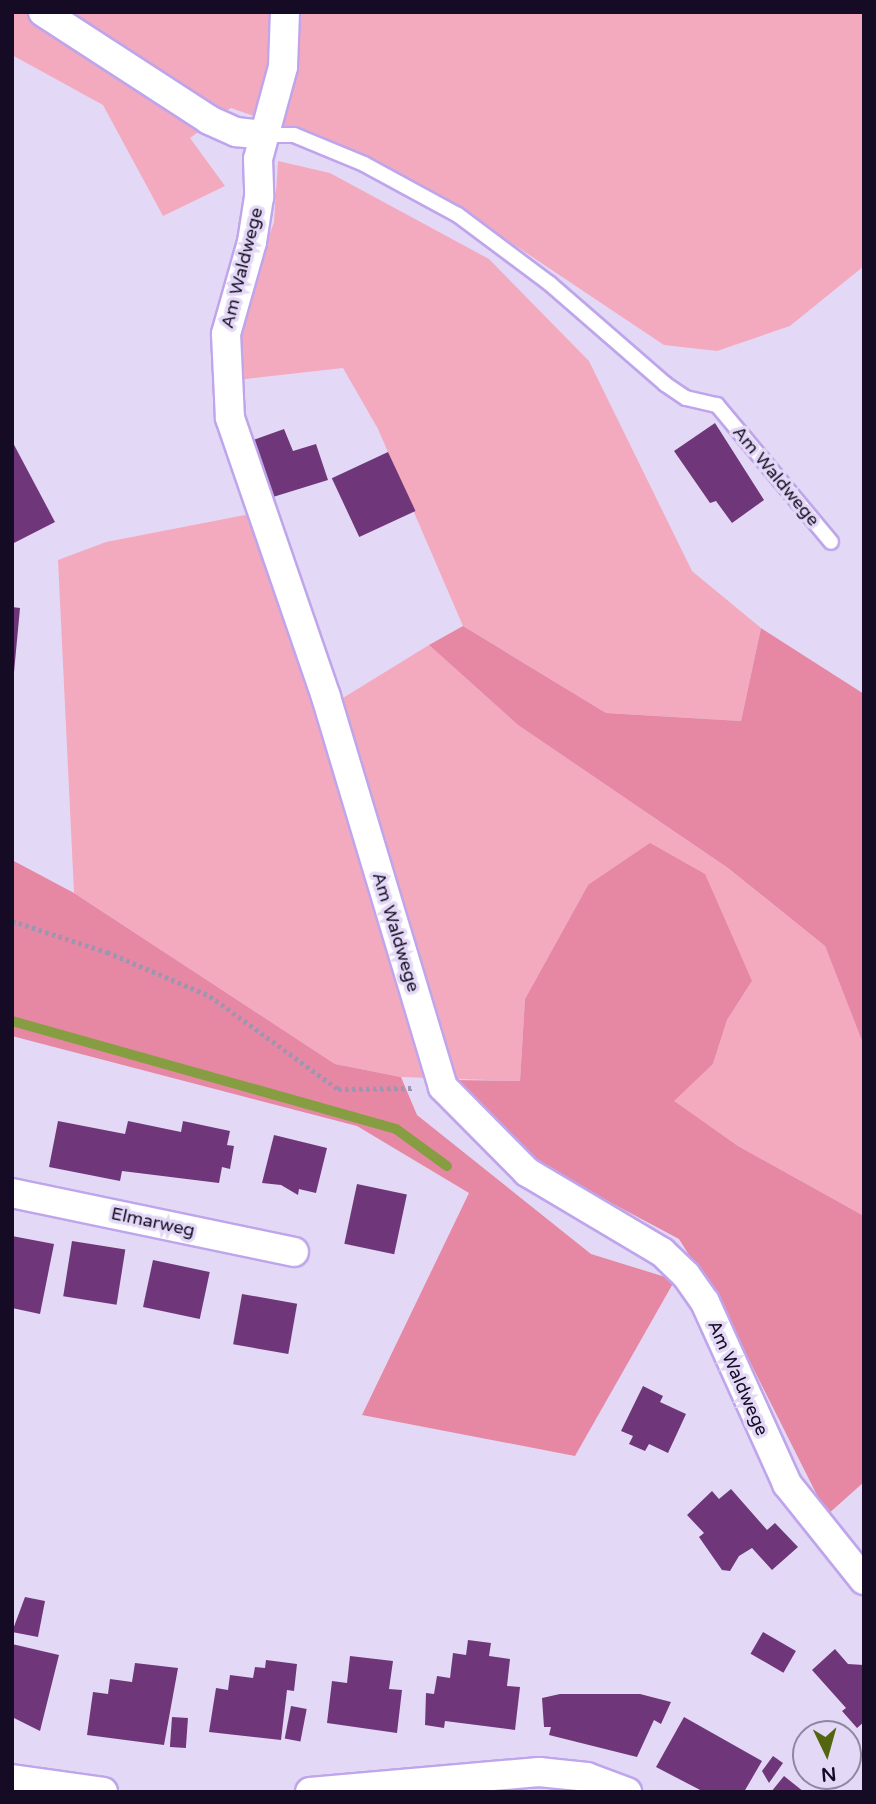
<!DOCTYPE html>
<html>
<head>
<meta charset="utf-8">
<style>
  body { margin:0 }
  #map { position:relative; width:876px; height:1804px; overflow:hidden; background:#e3d9f6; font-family:"Varela Round",sans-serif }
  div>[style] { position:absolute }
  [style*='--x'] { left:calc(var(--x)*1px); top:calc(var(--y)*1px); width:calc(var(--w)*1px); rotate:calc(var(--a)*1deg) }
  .green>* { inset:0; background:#f4aabe }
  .forest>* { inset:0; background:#e687a4 }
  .stream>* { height:10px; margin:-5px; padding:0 5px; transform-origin:5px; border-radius:5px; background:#879d41 }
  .building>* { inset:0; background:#6f3779; transform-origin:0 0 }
  .path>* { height:4.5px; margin-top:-2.25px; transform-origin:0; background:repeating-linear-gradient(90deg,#9f95b1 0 3.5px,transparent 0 7px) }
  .roads { filter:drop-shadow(2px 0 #bfa5eb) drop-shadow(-2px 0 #bfa5eb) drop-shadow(0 2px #bfa5eb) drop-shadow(0 -2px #bfa5eb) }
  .service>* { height:14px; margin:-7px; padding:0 7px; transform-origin:7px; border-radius:7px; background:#fff }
  .minor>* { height:28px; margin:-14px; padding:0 14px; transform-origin:14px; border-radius:14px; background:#fff }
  span { translate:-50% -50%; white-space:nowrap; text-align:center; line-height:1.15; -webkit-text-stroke:7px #e3d9f6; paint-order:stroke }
  .street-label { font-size:18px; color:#150b24 }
  .frame { position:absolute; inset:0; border:14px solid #150b24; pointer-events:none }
  .north { position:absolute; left:792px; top:1720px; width:70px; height:70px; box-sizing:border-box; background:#e3d9f6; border:2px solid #9187a2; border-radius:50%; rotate:175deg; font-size:19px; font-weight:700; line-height:28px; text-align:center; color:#150b24 }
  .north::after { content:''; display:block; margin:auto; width:24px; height:32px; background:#54650f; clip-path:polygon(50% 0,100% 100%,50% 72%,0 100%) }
</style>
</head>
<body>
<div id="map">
  <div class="green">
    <div style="clip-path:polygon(12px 12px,864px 12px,864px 266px,790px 326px,717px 351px,664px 345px,447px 200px,327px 142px,231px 108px,190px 138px,225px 186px,163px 216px,103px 105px,12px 55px)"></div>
    <div style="clip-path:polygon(278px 161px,330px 173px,489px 259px,589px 361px,692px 571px,761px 628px,741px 721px,606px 713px,463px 626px,378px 429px,343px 368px,237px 380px,244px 307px,274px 222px)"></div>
    <div style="clip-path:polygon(245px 515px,272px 526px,338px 701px,429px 645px,518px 725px,728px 868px,825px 946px,864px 1046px,864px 1216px,738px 1146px,673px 1101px,713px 1064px,727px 1020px,752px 981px,588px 885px,525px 999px,520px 1081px,401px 1077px,335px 1064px,74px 893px,58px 560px,106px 542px)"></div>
  </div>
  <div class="forest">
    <div style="clip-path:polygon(463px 626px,606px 713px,741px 721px,761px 628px,864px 694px,864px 1046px,825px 946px,728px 868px,518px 725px,429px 645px)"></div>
    <div style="clip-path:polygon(650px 843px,705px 874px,752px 981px,727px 1020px,713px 1064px,674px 1101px,738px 1146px,864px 1216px,864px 1482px,827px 1515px,727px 1316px,679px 1239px,542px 1166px,451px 1080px,520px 1081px,525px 999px,588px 885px)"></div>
    <div style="clip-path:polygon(12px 860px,74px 893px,335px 1064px,401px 1077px,417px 1115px,591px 1254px,675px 1280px,575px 1456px,362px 1415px,469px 1193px,357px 1126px,12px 1036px)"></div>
  </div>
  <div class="stream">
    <div style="--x:12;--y:1021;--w:399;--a:15.7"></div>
    <div style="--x:396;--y:1129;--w:63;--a:36"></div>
  </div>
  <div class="building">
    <div style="clip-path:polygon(715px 423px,764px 500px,732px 523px,716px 501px,710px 503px,674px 451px)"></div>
    <div style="clip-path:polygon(284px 429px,293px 451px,316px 444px,328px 480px,273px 497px,253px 440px)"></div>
    <div style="clip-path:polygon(12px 441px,55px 522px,12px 544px)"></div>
    <div style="left:388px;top:452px;width:65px;height:62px;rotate:65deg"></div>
    <div style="clip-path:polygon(12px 607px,20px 608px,14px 672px,12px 672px)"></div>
    <div style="clip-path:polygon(58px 1121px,125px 1134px,128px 1121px,181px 1132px,183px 1121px,230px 1131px,227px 1145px,234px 1146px,230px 1169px,222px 1167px,219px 1183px,122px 1171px,120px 1181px,49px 1167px)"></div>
    <div style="clip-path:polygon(274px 1135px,327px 1148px,316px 1193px,299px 1189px,298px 1195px,281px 1185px,262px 1183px)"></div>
    <div style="left:357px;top:1184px;width:51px;height:61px;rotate:12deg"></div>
    <div style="clip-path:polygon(12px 1236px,54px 1244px,40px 1314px,12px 1308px)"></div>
    <div style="left:72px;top:1241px;width:54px;height:56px;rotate:9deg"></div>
    <div style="left:153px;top:1260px;width:58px;height:48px;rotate:12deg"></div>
    <div style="left:242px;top:1294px;width:56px;height:51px;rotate:10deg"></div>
    <div style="clip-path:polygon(643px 1386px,663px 1396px,660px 1402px,686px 1414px,668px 1453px,649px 1444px,645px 1451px,629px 1444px,633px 1436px,621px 1431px)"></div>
    <div style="clip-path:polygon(731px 1489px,767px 1530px,775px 1523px,798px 1547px,772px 1570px,752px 1548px,739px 1556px,730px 1571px,722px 1570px,699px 1537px,704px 1533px,687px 1515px,712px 1491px,719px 1499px)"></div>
    <div style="clip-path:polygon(25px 1597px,45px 1601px,38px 1637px,12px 1632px)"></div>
    <div style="left:763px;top:1632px;width:38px;height:25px;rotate:30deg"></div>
    <div style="clip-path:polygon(468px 1640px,491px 1643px,489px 1656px,510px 1659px,507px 1686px,520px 1687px,515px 1730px,445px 1721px,444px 1728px,425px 1725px,426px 1693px,434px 1694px,437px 1676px,450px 1678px,453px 1653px,466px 1655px)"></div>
    <div style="clip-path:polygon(12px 1644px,59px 1655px,40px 1731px,12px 1717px)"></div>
    <div style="clip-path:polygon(835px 1649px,848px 1664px,864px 1665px,864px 1722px,857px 1728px,842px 1711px,846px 1708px,812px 1670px)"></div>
    <div style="clip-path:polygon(350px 1656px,393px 1661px,389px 1689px,402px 1690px,397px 1733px,327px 1723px,332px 1681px,347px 1683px)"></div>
    <div style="clip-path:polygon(266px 1660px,297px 1664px,294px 1691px,287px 1690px,281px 1740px,209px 1732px,216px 1688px,228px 1690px,230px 1675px,253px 1678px,255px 1667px,265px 1668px)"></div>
    <div style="clip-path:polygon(135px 1663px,178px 1668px,164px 1745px,87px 1735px,93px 1692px,108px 1694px,110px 1679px,132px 1682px)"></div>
    <div style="clip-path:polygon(560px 1694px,640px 1694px,671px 1702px,661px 1724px,654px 1720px,637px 1757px,549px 1735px,551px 1727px,544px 1727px,542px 1698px)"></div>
    <div style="left:291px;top:1706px;width:16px;height:33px;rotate:11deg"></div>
    <div style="left:172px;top:1717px;width:16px;height:30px;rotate:4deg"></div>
    <div style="clip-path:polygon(684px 1717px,762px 1761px,744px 1792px,704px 1792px,656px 1767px)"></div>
    <div style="clip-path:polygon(773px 1756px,783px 1763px,769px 1783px,762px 1771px)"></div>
    <div style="clip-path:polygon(784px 1776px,804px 1792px,771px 1792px)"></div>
  </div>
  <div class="path">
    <div style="--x:12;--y:921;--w:100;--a:18.1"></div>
    <div style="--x:107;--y:952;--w:112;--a:23.1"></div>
    <div style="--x:210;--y:996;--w:158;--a:36"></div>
    <div style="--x:338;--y:1089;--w:74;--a:-0.8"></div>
  </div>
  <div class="roads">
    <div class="service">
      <div style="--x:263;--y:135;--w:31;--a:0"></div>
      <div style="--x:294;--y:135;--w:76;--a:22.5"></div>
      <div style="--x:364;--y:164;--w:107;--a:28.5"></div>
      <div style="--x:458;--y:215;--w:114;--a:36.8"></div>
      <div style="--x:549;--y:283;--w:154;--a:41"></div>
      <div style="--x:665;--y:384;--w:25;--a:34"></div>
      <div style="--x:686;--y:398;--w:32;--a:13"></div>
      <div style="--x:717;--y:405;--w:178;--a:50.2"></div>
    </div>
    <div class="minor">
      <div style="--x:43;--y:12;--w:198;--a:33"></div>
      <div style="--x:209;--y:120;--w:30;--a:24"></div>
      <div style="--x:236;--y:132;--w:27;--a:6"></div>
      <div style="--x:285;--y:12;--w:55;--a:92.1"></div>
      <div style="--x:283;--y:67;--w:95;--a:105.2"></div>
      <div style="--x:258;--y:159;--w:38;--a:88"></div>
      <div style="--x:259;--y:197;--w:46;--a:98.8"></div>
      <div style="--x:252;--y:242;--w:96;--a:105.8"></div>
      <div style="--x:226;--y:334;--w:84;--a:87.3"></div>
      <div style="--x:230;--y:418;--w:295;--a:71"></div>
      <div style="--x:326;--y:697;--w:407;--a:73.3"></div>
      <div style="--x:443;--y:1087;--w:120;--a:45.3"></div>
      <div style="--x:527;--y:1172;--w:157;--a:30.7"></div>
      <div style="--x:662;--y:1252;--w:33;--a:44"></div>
      <div style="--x:686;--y:1275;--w:33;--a:55"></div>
      <div style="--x:705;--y:1302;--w:200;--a:65.7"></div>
      <div style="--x:787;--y:1484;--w:123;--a:51.3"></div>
      <div style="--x:12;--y:1193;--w:288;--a:11.8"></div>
      <div style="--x:12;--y:1779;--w:92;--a:8.1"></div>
      <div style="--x:310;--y:1792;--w:230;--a:-5"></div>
      <div style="--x:539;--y:1772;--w:48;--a:5.9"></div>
      <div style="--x:587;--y:1777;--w:43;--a:20.6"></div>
    </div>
  </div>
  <div class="street-label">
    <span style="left:242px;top:268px;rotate:-76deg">Am Waldwege</span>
    <span style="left:776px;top:476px;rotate:50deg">Am Waldwege</span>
    <span style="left:396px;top:932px;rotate:73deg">Am Waldwege</span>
    <span style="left:153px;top:1222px;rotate:12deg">Elmarweg</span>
    <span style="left:738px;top:1378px;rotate:66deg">Am Waldwege</span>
  </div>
  <div class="frame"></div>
  <div class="north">N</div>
</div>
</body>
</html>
